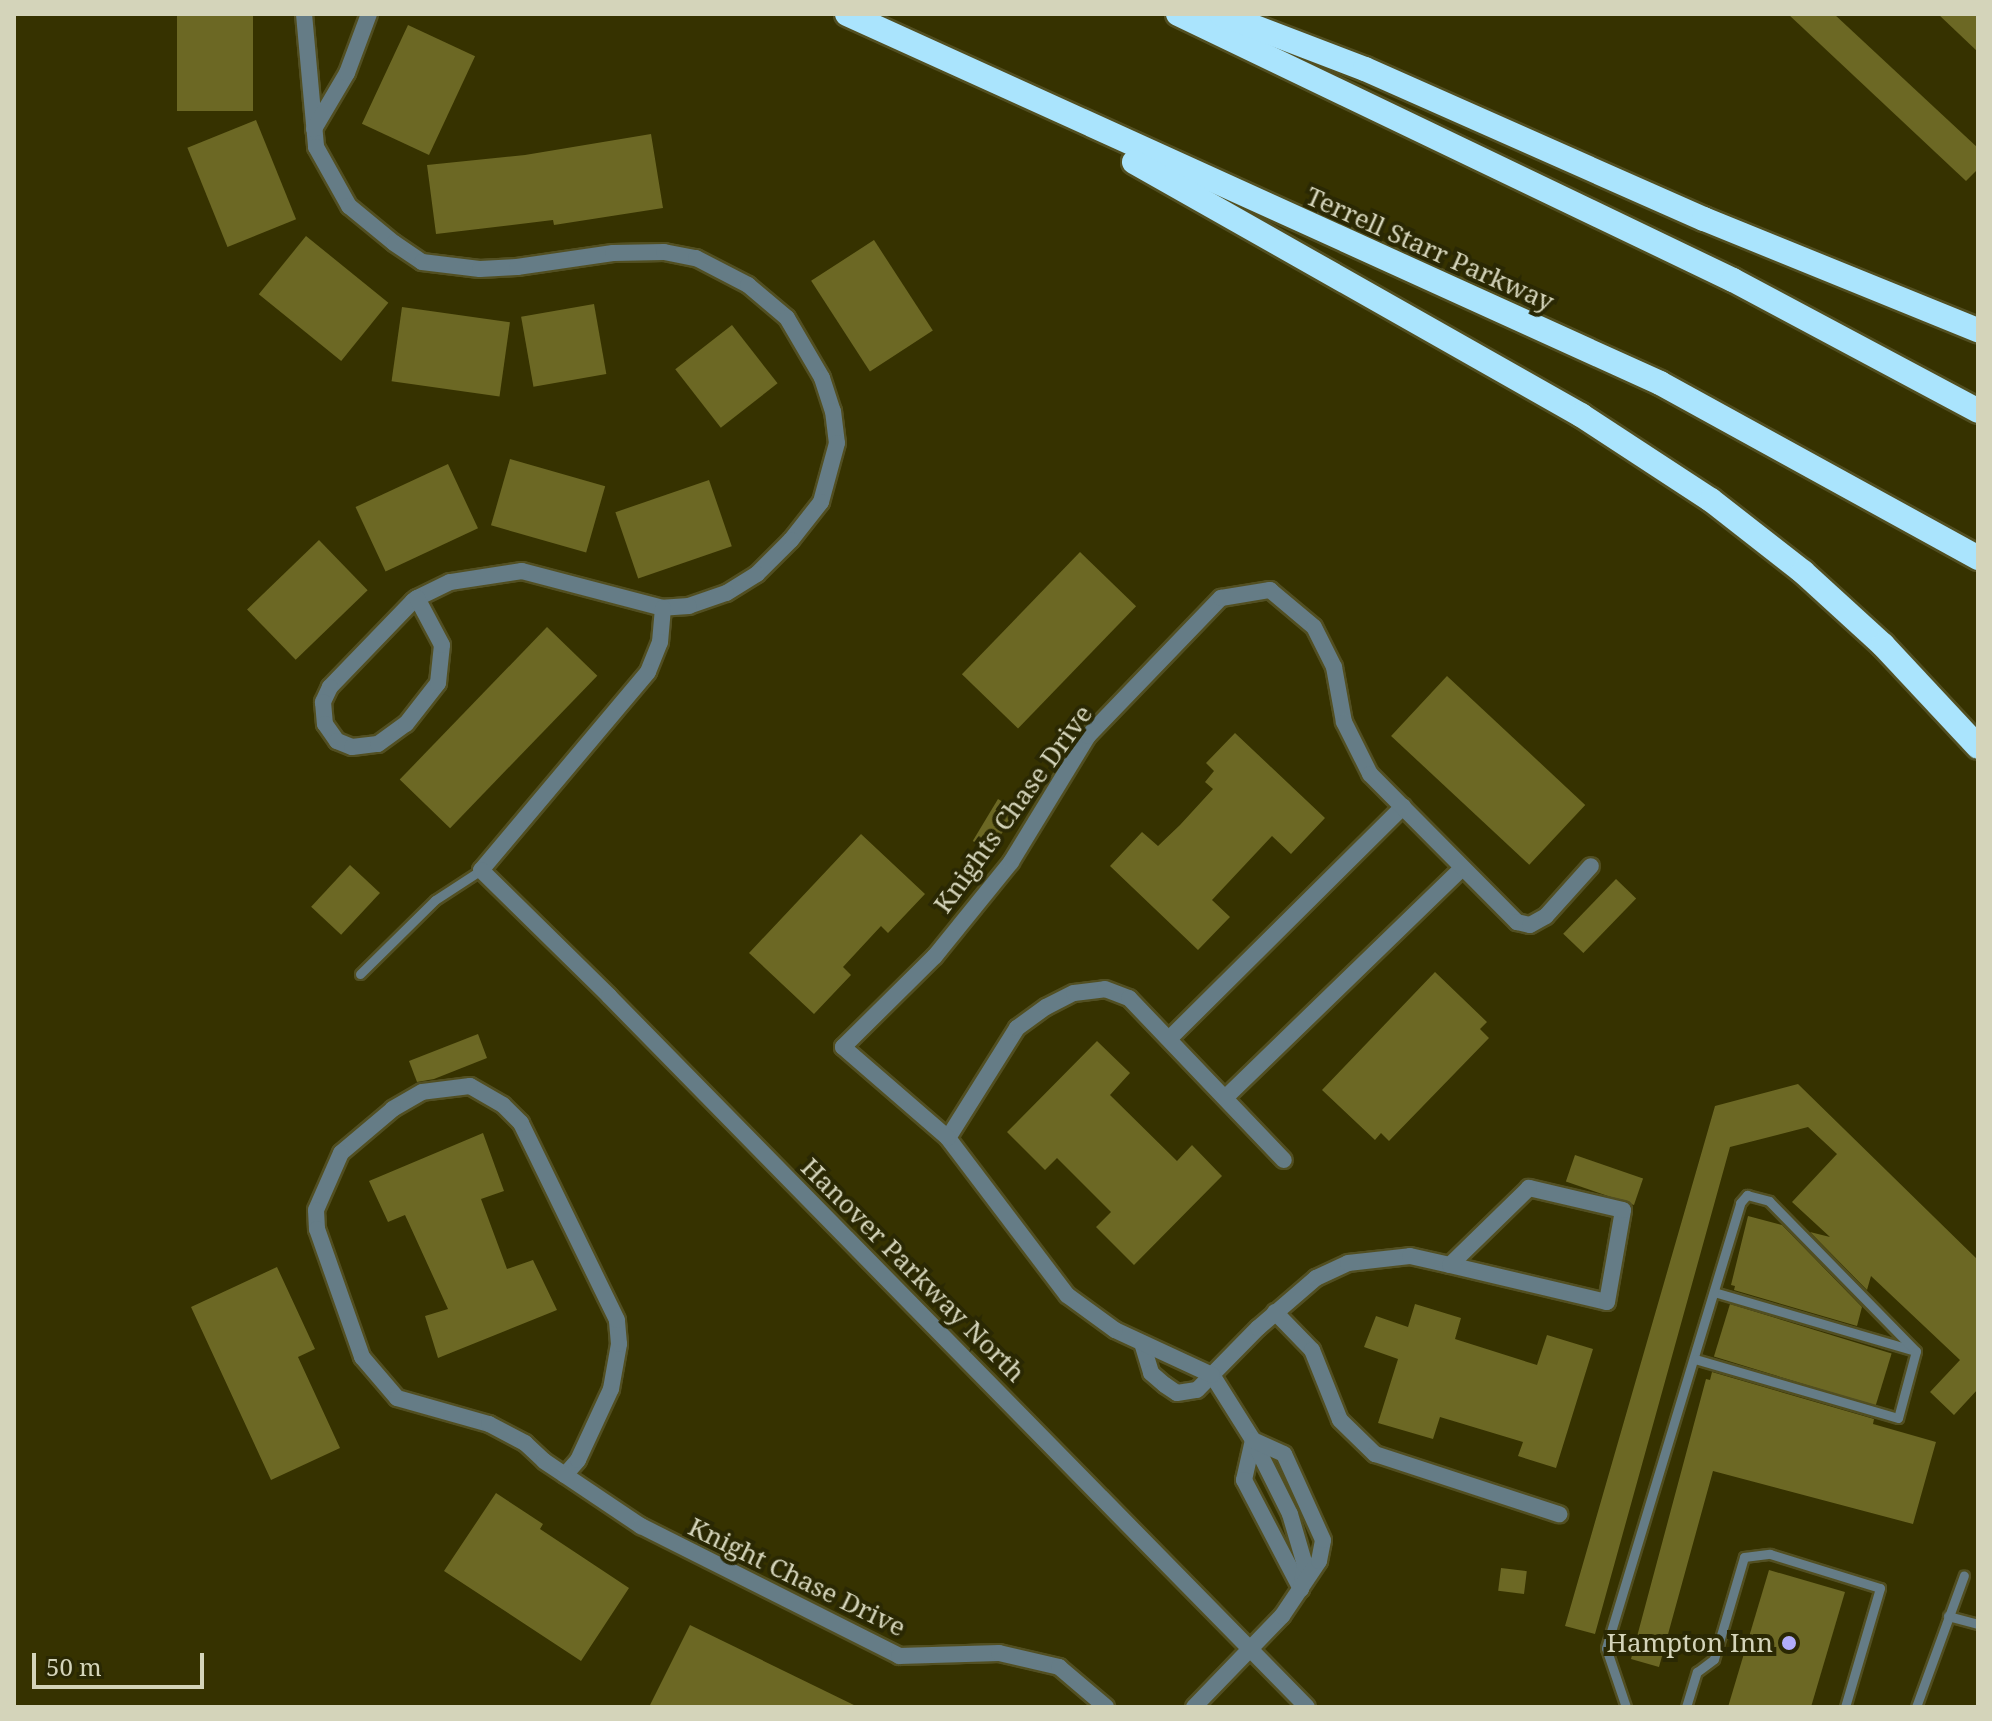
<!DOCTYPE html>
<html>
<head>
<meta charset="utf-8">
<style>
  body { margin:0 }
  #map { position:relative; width:1992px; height:1721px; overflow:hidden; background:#363200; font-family:"Noto Serif",serif }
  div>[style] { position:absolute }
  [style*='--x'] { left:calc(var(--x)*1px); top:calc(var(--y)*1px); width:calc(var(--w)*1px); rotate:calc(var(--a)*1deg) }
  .building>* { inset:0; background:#6c6824; transform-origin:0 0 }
  .roads { filter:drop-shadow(2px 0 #524f21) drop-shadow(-2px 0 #524f21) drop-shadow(0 2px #524f21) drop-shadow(0 -2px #524f21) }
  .service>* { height:9px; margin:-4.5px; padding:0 4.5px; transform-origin:4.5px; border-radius:4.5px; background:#657c86 }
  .minor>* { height:16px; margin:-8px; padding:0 8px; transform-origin:8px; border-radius:8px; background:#657c86 }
  .motorway>* { height:24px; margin:-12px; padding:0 12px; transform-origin:12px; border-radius:12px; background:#aae4fd }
  .dots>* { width:22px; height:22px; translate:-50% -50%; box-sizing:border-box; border:4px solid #2a2803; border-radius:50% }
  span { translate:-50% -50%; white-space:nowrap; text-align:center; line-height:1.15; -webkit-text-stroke:8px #2a2803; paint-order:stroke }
  .street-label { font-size:26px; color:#d4d4ba }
  .poi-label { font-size:26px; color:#d4d4ba }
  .right { translate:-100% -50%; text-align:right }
  .frame { position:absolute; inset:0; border:16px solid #d4d4ba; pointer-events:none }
  .scale { position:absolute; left:32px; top:1653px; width:172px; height:36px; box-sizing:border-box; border:4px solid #d4d4ba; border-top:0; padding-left:10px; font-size:24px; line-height:28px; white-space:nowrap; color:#d4d4ba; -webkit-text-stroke:6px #2a2803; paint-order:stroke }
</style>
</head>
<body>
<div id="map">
  <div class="building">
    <div style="left:177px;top:14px;width:76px;height:97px"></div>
    <div style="clip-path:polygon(1788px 14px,1834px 14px,1978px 148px,1978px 169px,1966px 181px)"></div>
    <div style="clip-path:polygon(1938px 14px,1978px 14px,1978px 52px)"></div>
    <div style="left:408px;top:25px;width:74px;height:109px;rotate:25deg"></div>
    <div style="left:256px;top:120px;width:107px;height:74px;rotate:68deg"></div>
    <div style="clip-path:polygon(651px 134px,663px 208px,554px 225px,553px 220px,436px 234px,427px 165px,525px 155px)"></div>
    <div style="left:306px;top:236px;width:106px;height:75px;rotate:39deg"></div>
    <div style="left:874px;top:240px;width:108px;height:75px;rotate:57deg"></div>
    <div style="left:594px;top:304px;width:71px;height:74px;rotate:80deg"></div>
    <div style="left:402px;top:307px;width:109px;height:75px;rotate:8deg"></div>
    <div style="left:732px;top:325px;width:74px;height:72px;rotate:52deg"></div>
    <div style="left:510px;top:459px;width:99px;height:69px;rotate:16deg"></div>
    <div style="left:448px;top:464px;width:71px;height:102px;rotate:65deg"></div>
    <div style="left:709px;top:480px;width:70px;height:99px;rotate:71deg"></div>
    <div style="left:319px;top:540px;width:70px;height:100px;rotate:46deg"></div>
    <div style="left:1080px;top:552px;width:78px;height:170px;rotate:44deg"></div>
    <div style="left:547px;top:627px;width:70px;height:212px;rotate:44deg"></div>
    <div style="left:1447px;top:676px;width:189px;height:82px;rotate:43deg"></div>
    <div style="clip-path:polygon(1235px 733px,1325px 818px,1291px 854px,1272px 836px,1212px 900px,1230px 917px,1198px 950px,1110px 866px,1142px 832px,1158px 846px,1180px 825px,1213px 789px,1205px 782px,1214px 771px,1206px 763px)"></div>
    <div style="left:998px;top:799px;width:21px;height:49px;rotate:31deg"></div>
    <div style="clip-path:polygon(861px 834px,925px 894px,888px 933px,881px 926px,843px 967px,851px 975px,814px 1014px,749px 953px)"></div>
    <div style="left:350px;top:865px;width:41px;height:57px;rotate:43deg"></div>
    <div style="left:1616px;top:879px;width:28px;height:76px;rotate:44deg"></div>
    <div style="clip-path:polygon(1435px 972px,1487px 1022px,1480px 1029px,1489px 1038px,1389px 1141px,1381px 1133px,1375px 1140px,1322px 1090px)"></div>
    <div style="clip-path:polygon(478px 1034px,487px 1058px,434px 1079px,417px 1082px,409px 1061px)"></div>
    <div style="clip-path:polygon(1097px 1041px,1130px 1073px,1110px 1095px,1177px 1161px,1192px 1145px,1222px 1176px,1134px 1265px,1096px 1227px,1111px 1212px,1057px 1158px,1045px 1170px,1007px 1132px)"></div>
    <div style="clip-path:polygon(1798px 1084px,1978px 1260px,1978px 1389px,1954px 1415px,1930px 1392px,1960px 1360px,1871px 1276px,1867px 1290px,1810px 1232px,1830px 1237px,1792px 1202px,1837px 1154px,1808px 1127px,1730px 1147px,1595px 1634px,1565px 1626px,1715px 1106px)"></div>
    <div style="clip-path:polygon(483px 1133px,504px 1191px,481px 1199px,507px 1269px,533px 1260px,557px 1310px,438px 1358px,425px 1316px,448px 1309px,405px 1215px,388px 1222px,369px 1181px)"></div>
    <div style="left:1575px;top:1155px;width:72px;height:28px;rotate:19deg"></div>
    <div style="clip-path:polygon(1748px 1216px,1782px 1225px,1862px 1307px,1857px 1326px,1734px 1290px,1735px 1286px,1731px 1285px)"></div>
    <div style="clip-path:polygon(277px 1267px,315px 1349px,298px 1357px,340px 1448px,271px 1480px,191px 1307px)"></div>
    <div style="clip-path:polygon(1415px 1304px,1461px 1318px,1455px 1339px,1537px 1365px,1547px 1335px,1593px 1349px,1556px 1468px,1518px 1456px,1523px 1442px,1440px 1417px,1433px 1439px,1378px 1423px,1398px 1359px,1364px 1347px,1376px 1316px,1408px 1327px)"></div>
    <div style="left:1730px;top:1304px;width:169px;height:55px;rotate:17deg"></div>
    <div style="clip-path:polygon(1712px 1372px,1874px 1419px,1873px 1424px,1936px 1442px,1913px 1524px,1713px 1471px,1659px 1667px,1631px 1659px,1706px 1379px,1710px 1380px)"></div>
    <div style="clip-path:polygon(496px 1493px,543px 1524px,540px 1529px,629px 1588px,581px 1661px,444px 1571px)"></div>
    <div style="left:1501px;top:1568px;width:26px;height:23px;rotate:7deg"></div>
    <div style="clip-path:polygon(1769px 1570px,1845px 1592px,1811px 1707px,1728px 1707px)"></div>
    <div style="clip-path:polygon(690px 1625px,858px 1707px,649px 1707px)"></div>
  </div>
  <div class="roads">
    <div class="service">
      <div style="--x:360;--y:974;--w:105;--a:-44.6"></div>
      <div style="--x:435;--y:900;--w:55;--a:-33.1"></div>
      <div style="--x:1714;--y:1292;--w:206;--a:16.3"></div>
      <div style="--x:1948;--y:1616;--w:31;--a:15"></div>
      <div style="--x:1626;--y:1707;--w:62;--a:-108.7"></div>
      <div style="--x:1606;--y:1648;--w:465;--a:-73.2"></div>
      <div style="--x:1740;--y:1203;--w:11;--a:-49"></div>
      <div style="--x:1747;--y:1195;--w:23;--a:15"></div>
      <div style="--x:1769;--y:1201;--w:210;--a:45.6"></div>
      <div style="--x:1916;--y:1351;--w:69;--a:105"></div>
      <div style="--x:1898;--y:1418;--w:211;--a:-163.8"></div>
      <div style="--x:1686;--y:1707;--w:37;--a:-73"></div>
      <div style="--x:1697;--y:1672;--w:21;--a:-37"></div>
      <div style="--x:1714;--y:1659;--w:106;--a:-73.6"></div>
      <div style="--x:1744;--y:1557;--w:26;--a:-7"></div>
      <div style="--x:1770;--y:1554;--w:115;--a:17.2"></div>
      <div style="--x:1880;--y:1588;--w:124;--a:106.4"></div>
      <div style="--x:1916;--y:1707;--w:140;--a:-70"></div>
    </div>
    <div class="minor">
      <div style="--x:304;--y:14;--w:134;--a:84.8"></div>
      <div style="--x:316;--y:147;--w:68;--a:60.8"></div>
      <div style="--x:349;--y:206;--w:58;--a:39.4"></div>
      <div style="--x:394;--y:243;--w:34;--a:34"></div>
      <div style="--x:422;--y:262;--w:58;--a:6.9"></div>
      <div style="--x:480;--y:269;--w:37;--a:-3"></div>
      <div style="--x:517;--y:267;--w:97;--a:-8.3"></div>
      <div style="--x:613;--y:253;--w:51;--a:-1.1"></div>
      <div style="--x:664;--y:252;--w:33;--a:11"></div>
      <div style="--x:696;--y:258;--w:59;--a:27.4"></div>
      <div style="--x:748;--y:285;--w:51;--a:40.2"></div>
      <div style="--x:787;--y:318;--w:69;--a:59.7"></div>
      <div style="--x:822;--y:378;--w:35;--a:72"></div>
      <div style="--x:833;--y:411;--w:32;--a:83"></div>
      <div style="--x:837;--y:443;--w:61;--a:105.2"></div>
      <div style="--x:821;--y:502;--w:48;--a:128.3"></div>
      <div style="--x:791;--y:540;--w:48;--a:135"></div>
      <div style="--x:757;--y:574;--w:36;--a:148"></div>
      <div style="--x:726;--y:593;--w:39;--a:161"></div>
      <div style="--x:689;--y:606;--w:26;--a:176"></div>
      <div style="--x:663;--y:608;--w:146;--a:-165.3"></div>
      <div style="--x:522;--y:571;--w:73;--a:171.3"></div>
      <div style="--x:450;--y:582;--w:37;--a:154"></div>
      <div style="--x:417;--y:598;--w:5;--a:143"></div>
      <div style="--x:413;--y:601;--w:120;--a:134"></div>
      <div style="--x:330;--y:687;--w:17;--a:115"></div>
      <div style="--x:323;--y:702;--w:22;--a:85"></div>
      <div style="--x:325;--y:724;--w:21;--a:55"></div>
      <div style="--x:337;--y:741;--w:16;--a:22"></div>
      <div style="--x:352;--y:747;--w:26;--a:-7"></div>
      <div style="--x:378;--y:744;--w:34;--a:-36"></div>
      <div style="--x:406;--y:724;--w:52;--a:-52"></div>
      <div style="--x:438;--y:683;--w:38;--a:-84"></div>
      <div style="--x:442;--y:645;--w:53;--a:-118"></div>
      <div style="--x:314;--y:129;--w:65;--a:-59.5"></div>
      <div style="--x:347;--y:73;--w:63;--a:-69.6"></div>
      <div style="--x:663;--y:608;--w:34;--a:95"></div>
      <div style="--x:660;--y:642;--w:32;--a:112"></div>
      <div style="--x:648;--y:672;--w:259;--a:130.1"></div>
      <div style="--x:481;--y:870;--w:180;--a:44.5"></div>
      <div style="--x:609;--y:996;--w:996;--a:45.53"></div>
      <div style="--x:1169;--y:1039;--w:330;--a:-44.8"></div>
      <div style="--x:1225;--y:1098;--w:330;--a:-44.1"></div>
      <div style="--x:948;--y:1138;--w:130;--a:-57.9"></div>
      <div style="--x:1017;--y:1028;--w:36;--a:-36"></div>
      <div style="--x:1046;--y:1007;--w:31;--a:-27"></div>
      <div style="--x:1074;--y:993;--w:31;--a:-7"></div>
      <div style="--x:1105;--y:989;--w:26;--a:21"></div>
      <div style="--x:1129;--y:998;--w:224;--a:46.3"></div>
      <div style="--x:1275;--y:1312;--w:53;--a:45.8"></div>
      <div style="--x:1312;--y:1350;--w:75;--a:68.2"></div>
      <div style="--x:1340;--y:1420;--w:49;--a:44.2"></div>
      <div style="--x:1375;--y:1454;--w:194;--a:18.1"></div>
      <div style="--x:1142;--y:1343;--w:31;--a:73"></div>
      <div style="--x:1151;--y:1373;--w:18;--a:41"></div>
      <div style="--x:1165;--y:1385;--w:14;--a:34"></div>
      <div style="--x:1177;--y:1393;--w:20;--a:-9"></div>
      <div style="--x:1197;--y:1390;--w:87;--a:-45.5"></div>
      <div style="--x:1258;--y:1328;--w:77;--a:-40.8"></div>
      <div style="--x:1316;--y:1278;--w:35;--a:-25"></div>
      <div style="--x:1348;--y:1263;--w:62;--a:-6.4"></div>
      <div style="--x:1410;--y:1256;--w:41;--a:12.7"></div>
      <div style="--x:1450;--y:1265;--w:161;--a:13.3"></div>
      <div style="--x:1607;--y:1302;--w:93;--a:-80.1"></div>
      <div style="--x:1623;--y:1210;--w:97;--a:-166.8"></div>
      <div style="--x:1529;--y:1188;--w:110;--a:135.7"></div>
      <div style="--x:1253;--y:1440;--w:41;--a:102.7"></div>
      <div style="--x:1244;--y:1480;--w:123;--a:62.4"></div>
      <div style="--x:565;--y:1475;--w:20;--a:-49"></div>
      <div style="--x:578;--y:1460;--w:78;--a:-65.1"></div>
      <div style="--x:611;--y:1389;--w:46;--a:-79.9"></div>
      <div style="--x:619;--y:1344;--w:24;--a:-95"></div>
      <div style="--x:617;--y:1320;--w:219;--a:-116"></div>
      <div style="--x:521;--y:1123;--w:25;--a:-135"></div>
      <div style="--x:503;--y:1105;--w:38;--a:-150"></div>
      <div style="--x:470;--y:1086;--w:48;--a:172.9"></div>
      <div style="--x:422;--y:1092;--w:34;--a:150"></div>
      <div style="--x:393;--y:1109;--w:68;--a:139.8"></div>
      <div style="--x:341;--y:1153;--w:62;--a:113.7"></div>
      <div style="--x:316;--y:1210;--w:19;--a:87"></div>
      <div style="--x:317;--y:1229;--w:136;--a:70.6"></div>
      <div style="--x:362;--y:1357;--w:54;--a:49.5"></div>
      <div style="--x:397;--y:1398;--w:96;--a:15.8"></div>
      <div style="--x:489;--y:1424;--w:41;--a:27.8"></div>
      <div style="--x:525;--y:1443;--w:26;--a:43"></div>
      <div style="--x:544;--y:1461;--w:25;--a:34"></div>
      <div style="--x:565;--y:1475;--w:92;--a:33.9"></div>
      <div style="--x:641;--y:1526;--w:289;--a:26.7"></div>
      <div style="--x:899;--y:1656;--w:100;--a:-1.7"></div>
      <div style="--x:999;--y:1653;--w:62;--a:13.1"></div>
      <div style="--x:1059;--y:1667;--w:62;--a:40.4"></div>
      <div style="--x:1301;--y:1589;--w:24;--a:-81"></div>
      <div style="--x:1305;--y:1565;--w:53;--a:-106.4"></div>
      <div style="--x:1290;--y:1514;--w:83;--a:-116.6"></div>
      <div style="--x:1253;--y:1440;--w:77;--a:-122.2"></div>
      <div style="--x:1212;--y:1375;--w:107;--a:-155.1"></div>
      <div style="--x:1115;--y:1330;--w:59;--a:-143.9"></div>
      <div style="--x:1067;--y:1295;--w:197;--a:-127.2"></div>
      <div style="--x:948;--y:1138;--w:139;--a:-139.1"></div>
      <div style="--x:843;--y:1047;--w:129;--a:-44.7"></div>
      <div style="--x:935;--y:956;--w:121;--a:-51"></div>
      <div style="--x:1011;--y:862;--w:148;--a:-58.6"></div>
      <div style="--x:1088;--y:736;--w:192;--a:-46.1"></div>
      <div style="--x:1221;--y:598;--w:50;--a:-9.3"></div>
      <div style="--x:1270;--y:590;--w:57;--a:40.1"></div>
      <div style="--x:1314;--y:627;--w:45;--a:63.4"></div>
      <div style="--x:1334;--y:667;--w:56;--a:79.7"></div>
      <div style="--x:1344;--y:722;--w:58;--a:63.4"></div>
      <div style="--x:1370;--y:774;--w:209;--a:45.2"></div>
      <div style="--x:1517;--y:922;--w:13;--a:13"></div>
      <div style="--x:1530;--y:925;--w:18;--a:-29"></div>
      <div style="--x:1546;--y:916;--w:67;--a:-48"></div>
      <div style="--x:1194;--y:1707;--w:127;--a:-46"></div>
      <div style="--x:1282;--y:1616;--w:66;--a:-56.1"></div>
      <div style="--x:1319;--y:1561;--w:21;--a:-79"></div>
      <div style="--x:1323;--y:1540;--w:94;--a:-114.4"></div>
      <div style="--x:1284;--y:1454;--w:34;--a:-156"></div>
    </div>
    <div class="motorway">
      <div style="--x:847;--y:14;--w:893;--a:24.41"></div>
      <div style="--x:1660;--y:383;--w:363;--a:28.8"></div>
      <div style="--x:1178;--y:14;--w:615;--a:25.61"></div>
      <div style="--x:1733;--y:280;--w:278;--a:28.1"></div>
      <div style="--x:1221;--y:14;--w:154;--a:20.9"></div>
      <div style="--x:1365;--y:69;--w:371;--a:23.9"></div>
      <div style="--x:1704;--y:219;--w:296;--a:22.1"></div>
      <div style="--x:1134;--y:162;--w:514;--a:29.51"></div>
      <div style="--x:1581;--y:415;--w:155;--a:33.2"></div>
      <div style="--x:1711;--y:500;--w:117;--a:38"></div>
      <div style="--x:1803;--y:572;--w:108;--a:42.4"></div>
      <div style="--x:1883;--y:645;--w:139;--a:47"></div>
    </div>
  </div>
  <div class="dots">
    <div style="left:1789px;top:1643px;background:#b1adfa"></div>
  </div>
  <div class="street-label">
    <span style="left:1430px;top:249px;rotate:24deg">Terrell Starr Parkway</span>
    <span style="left:1013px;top:809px;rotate:-54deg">Knights Chase Drive</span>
    <span style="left:913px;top:1270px;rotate:45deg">Hanover Parkway North</span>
    <span style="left:797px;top:1577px;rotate:26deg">Knight Chase Drive</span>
  </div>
  <div class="poi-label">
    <span class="right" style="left:1773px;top:1643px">Hampton Inn</span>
  </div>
  <div class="frame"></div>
  <div class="scale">50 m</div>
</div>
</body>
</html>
